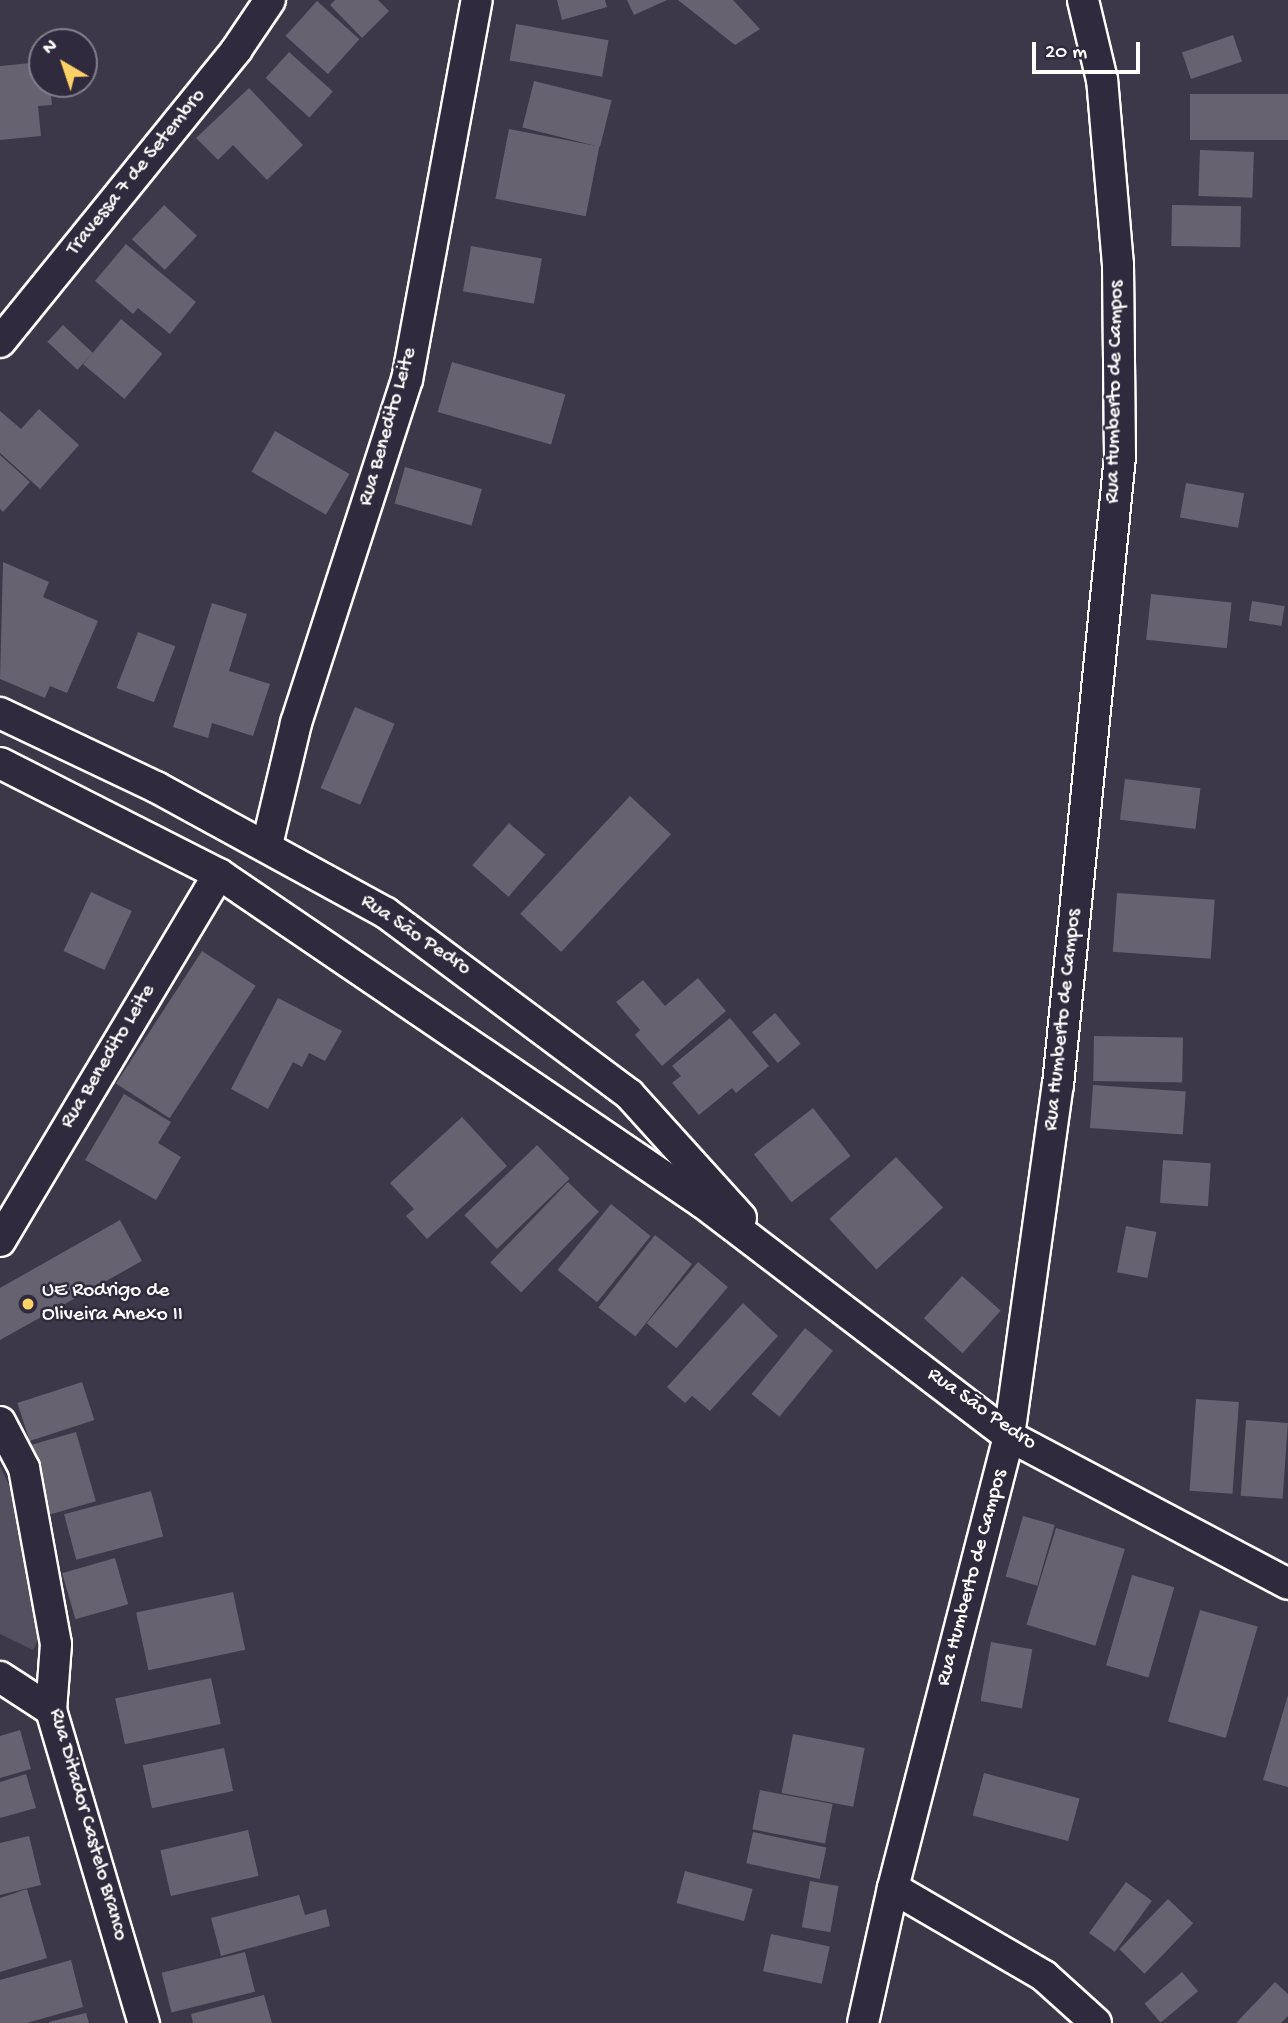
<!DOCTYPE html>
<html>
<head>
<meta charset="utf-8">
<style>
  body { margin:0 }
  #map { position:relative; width:1288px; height:2023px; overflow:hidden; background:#3c3749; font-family:"Gochi Hand",sans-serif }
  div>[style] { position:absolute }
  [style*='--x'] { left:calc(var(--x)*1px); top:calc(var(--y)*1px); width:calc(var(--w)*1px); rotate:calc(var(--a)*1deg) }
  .green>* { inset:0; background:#555060 }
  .building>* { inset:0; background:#666270; transform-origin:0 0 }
  .roads { filter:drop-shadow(2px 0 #fff) drop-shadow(-2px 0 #fff) drop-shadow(0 2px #fff) drop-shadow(0 -2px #fff) }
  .minor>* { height:30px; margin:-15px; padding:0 15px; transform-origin:15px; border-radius:15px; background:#2f2a3d }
  .dots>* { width:19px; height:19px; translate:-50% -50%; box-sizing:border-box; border:4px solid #2f2a3d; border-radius:50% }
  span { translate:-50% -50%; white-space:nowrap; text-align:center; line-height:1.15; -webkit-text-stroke:5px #2f2a3d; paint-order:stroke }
  .street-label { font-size:21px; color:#fff }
  .poi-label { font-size:21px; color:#fff }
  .left { translate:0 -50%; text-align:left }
  .north { position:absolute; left:28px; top:28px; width:70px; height:70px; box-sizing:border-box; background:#2f2a3d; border:2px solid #827f8b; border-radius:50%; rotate:321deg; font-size:19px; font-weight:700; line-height:28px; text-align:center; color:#fff }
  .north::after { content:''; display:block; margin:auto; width:24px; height:32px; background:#ffd166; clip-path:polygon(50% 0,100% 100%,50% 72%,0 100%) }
  .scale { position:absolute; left:1032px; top:42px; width:108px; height:32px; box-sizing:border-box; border:4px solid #fff; border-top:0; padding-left:9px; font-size:21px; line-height:24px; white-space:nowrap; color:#fff; -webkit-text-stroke:5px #2f2a3d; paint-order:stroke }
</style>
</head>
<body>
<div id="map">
  <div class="green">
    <div style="clip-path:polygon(0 1466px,19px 1506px,39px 1638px,33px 1650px,0 1634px)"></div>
  </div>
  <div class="building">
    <div style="clip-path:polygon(335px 0,378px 0,389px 11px,362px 38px,330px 5px)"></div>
    <div style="clip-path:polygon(557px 0,605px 0,607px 7px,562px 20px)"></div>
    <div style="clip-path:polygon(627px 0,667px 0,634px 15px)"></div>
    <div style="clip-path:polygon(678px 0,733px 0,760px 29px,735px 45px)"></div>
    <div style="left:317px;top:1px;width:57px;height:47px;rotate:42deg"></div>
    <div style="left:516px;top:24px;width:94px;height:37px;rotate:10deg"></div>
    <div style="left:1233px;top:35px;width:28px;height:54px;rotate:71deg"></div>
    <div style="left:289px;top:52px;width:59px;height:35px;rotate:42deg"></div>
    <div style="clip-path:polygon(42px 62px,42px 84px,50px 84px,52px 105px,38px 106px,41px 136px,0 140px,0 66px)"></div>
    <div style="left:534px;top:81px;width:80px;height:48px;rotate:14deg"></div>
    <div style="clip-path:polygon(249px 88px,303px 145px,267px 180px,233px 145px,218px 160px,196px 138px)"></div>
    <div style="left:1288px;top:94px;width:46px;height:98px;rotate:90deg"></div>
    <div style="left:509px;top:129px;width:92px;height:71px;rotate:11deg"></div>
    <div style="left:1200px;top:150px;width:54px;height:46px;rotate:2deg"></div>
    <div style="left:164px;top:205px;width:45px;height:47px;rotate:43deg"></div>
    <div style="left:1172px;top:205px;width:69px;height:41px;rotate:1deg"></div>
    <div style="clip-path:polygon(126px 244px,196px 302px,170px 334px,138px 308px,133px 314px,95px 281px)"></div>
    <div style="left:471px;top:246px;width:72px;height:46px;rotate:10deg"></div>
    <div style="left:121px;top:319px;width:54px;height:59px;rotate:40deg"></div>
    <div style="left:63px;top:325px;width:41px;height:23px;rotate:43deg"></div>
    <div style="left:452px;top:362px;width:118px;height:52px;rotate:16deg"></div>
    <div style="clip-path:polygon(39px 409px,79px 445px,40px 489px,0 453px,0 411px,21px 429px)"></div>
    <div style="left:275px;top:431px;width:86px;height:47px;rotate:30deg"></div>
    <div style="clip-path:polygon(0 455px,30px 482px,3px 512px,0 509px)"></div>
    <div style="left:405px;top:467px;width:80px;height:38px;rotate:16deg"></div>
    <div style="left:1186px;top:483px;width:59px;height:35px;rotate:10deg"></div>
    <div style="clip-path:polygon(3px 562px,49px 582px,43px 597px,98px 621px,67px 693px,50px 686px,45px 698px,0 679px)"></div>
    <div style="left:1151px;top:594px;width:81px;height:46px;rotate:6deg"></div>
    <div style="left:1252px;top:601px;width:33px;height:20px;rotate:9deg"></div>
    <div style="clip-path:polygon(212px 603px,247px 614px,229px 671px,270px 684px,253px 736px,212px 723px,208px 738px,173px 727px)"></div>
    <div style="left:138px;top:632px;width:40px;height:60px;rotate:21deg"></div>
    <div style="left:355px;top:707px;width:43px;height:88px;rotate:23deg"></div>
    <div style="left:1125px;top:779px;width:76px;height:41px;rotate:7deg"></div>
    <div style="left:630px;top:796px;width:56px;height:161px;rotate:43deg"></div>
    <div style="left:509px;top:823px;width:48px;height:56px;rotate:41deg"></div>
    <div style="left:91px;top:892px;width:45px;height:65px;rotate:25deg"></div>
    <div style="left:1117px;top:893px;width:98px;height:59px;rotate:4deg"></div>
    <div style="left:202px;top:951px;width:64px;height:158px;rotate:33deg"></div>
    <div style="clip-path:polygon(698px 978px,726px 1011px,662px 1066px,635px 1035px,640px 1030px,616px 1002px,643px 980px,665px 1006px)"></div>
    <div style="clip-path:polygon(278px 998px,342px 1031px,325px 1061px,309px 1053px,302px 1067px,293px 1062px,268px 1109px,231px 1089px)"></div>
    <div style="left:775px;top:1013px;width:40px;height:30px;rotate:50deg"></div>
    <div style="clip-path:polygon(730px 1018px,769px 1066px,736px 1093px,732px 1088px,699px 1115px,672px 1083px,681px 1076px,672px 1066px)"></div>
    <div style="left:1094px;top:1036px;width:89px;height:45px;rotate:1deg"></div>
    <div style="left:1093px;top:1085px;width:93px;height:43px;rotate:4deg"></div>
    <div style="clip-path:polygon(124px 1094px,171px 1122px,158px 1143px,181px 1157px,156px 1200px,85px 1160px)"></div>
    <div style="left:813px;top:1108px;width:61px;height:75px;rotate:52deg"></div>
    <div style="clip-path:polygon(462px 1117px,507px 1166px,427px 1239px,406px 1216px,414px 1209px,390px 1183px)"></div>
    <div style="left:537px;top:1145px;width:47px;height:101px;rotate:46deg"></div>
    <div style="left:896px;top:1157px;width:69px;height:91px;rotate:47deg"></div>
    <div style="left:1163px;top:1160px;width:48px;height:43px;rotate:4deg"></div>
    <div style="left:568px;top:1182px;width:43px;height:112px;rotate:44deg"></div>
    <div style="left:611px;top:1204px;width:51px;height:85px;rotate:39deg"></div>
    <div style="clip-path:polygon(120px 1220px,142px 1261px,0 1340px,0 1288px)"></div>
    <div style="left:1126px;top:1226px;width:31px;height:47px;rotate:11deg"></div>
    <div style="left:655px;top:1235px;width:47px;height:92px;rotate:38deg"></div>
    <div style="left:698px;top:1262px;width:39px;height:80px;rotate:40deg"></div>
    <div style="left:962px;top:1276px;width:52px;height:57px;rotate:42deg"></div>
    <div style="clip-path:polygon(743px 1303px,778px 1336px,710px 1411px,692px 1396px,685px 1403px,667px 1387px)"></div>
    <div style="left:805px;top:1328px;width:36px;height:85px;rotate:39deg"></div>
    <div style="left:82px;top:1382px;width:40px;height:68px;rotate:72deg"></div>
    <div style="left:1196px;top:1399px;width:43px;height:92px;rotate:4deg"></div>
    <div style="left:1246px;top:1420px;width:42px;height:76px;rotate:4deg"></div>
    <div style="left:76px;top:1432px;width:72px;height:48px;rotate:74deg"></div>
    <div style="left:151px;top:1491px;width:47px;height:90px;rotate:75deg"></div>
    <div style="left:1023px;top:1516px;width:33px;height:63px;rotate:16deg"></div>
    <div style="left:1056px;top:1528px;width:72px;height:101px;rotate:17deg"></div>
    <div style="left:115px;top:1558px;width:48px;height:55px;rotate:74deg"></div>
    <div style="left:1132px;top:1575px;width:44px;height:94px;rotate:16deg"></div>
    <div style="left:233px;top:1592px;width:59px;height:99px;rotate:78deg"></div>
    <div style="left:1200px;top:1610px;width:60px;height:116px;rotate:16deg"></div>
    <div style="left:991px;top:1642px;width:42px;height:60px;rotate:10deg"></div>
    <div style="left:211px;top:1678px;width:47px;height:98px;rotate:78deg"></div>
    <div style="clip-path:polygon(1288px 1695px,1288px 1787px,1263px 1780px)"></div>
    <div style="clip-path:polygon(20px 1730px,31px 1769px,0 1778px,0 1736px)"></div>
    <div style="left:793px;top:1734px;width:73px;height:60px;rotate:11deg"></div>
    <div style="left:224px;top:1748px;width:44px;height:83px;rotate:78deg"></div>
    <div style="left:984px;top:1773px;width:99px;height:44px;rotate:15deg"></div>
    <div style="clip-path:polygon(26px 1774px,36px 1808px,0 1818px,0 1782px)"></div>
    <div style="left:760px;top:1790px;width:74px;height:40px;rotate:11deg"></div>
    <div style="left:248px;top:1830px;width:47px;height:90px;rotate:77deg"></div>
    <div style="left:753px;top:1832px;width:75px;height:32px;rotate:12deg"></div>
    <div style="clip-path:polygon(29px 1836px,41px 1885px,0 1895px,0 1843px)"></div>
    <div style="left:685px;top:1871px;width:70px;height:33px;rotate:15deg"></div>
    <div style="left:810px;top:1881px;width:29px;height:47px;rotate:10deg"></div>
    <div style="left:1126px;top:1882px;width:32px;height:63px;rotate:36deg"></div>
    <div style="clip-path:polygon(27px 1889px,47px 1958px,0 1972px,0 1898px)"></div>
    <div style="clip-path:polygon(299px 1895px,305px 1915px,326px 1909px,330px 1926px,221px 1956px,211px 1918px)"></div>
    <div style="left:1168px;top:1899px;width:35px;height:70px;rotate:44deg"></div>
    <div style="left:771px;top:1934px;width:60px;height:38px;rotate:12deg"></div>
    <div style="left:245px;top:1952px;width:41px;height:86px;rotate:76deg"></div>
    <div style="clip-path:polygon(71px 1960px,83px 2007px,27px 2023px,0 2023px,0 1980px)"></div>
    <div style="left:1182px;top:1972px;width:25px;height:49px;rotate:50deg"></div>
    <div style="clip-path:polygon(1275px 1982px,1288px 1994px,1288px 2016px,1281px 2023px,1236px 2023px)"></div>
    <div style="clip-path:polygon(264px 1995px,272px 2023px,193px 2023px,191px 2014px)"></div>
    <div style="clip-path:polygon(86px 2013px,89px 2023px,49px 2023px,49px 2022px)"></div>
  </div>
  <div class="roads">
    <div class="minor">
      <div style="--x:0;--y:342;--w:377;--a:-51"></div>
      <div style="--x:237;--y:49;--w:59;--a:-56"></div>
      <div style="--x:0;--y:713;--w:173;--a:25.4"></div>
      <div style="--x:156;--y:787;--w:262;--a:28.7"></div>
      <div style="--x:386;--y:913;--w:303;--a:36.7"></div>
      <div style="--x:629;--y:1094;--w:167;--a:47.9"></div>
      <div style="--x:0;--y:763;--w:246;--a:26.9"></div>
      <div style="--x:219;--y:874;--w:585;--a:34.21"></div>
      <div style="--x:703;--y:1203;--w:385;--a:37.3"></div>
      <div style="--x:1009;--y:1436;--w:316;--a:27.9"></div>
      <div style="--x:267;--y:845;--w:125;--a:-76.6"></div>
      <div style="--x:296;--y:723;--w:361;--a:-72.1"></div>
      <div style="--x:407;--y:380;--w:386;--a:-79.6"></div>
      <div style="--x:0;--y:1241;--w:427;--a:-59.2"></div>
      <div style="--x:0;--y:1422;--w:52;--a:62.4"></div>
      <div style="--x:24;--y:1468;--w:179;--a:79.7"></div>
      <div style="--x:56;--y:1644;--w:66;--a:94.3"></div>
      <div style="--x:51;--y:1710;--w:327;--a:73.5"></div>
      <div style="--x:0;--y:1677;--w:61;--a:32.9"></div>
      <div style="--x:893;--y:1888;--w:175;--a:30.2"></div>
      <div style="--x:1044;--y:1976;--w:70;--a:42.1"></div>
      <div style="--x:863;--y:2023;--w:138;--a:-77.5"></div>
      <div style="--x:893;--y:1888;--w:467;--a:-75.6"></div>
      <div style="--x:1009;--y:1436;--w:354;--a:-82.1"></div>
      <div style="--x:1058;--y:1085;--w:632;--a:-84.37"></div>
      <div style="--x:1120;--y:456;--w:191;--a:-90.6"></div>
      <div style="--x:1118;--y:265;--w:186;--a:-94.9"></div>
      <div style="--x:1102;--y:80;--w:82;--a:-103.4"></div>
    </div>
  </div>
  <div class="dots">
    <div style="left:28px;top:1304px;background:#ffd166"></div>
  </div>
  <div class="street-label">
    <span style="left:137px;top:173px;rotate:-51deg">Travessa 7 de Setembro</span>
    <span style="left:1116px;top:392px;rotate:-89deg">Rua Humberto de Campos</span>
    <span style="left:389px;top:427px;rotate:-74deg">Rua Benedito Leite</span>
    <span style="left:415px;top:936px;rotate:34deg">Rua São Pedro</span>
    <span style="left:1064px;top:1020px;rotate:-84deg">Rua Humberto de Campos</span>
    <span style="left:109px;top:1057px;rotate:-59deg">Rua Benedito Leite</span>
    <span style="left:981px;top:1410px;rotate:35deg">Rua São Pedro</span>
    <span style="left:973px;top:1578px;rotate:-75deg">Rua Humberto de Campos</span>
    <span style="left:87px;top:1825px;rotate:74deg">Rua Ditador Castelo Branco</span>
  </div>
  <div class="poi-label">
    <span class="left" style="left:42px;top:1304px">UE Rodrigo de<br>Oliveira Anexo II</span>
  </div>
  <div class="north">N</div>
  <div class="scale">20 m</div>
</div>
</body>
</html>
